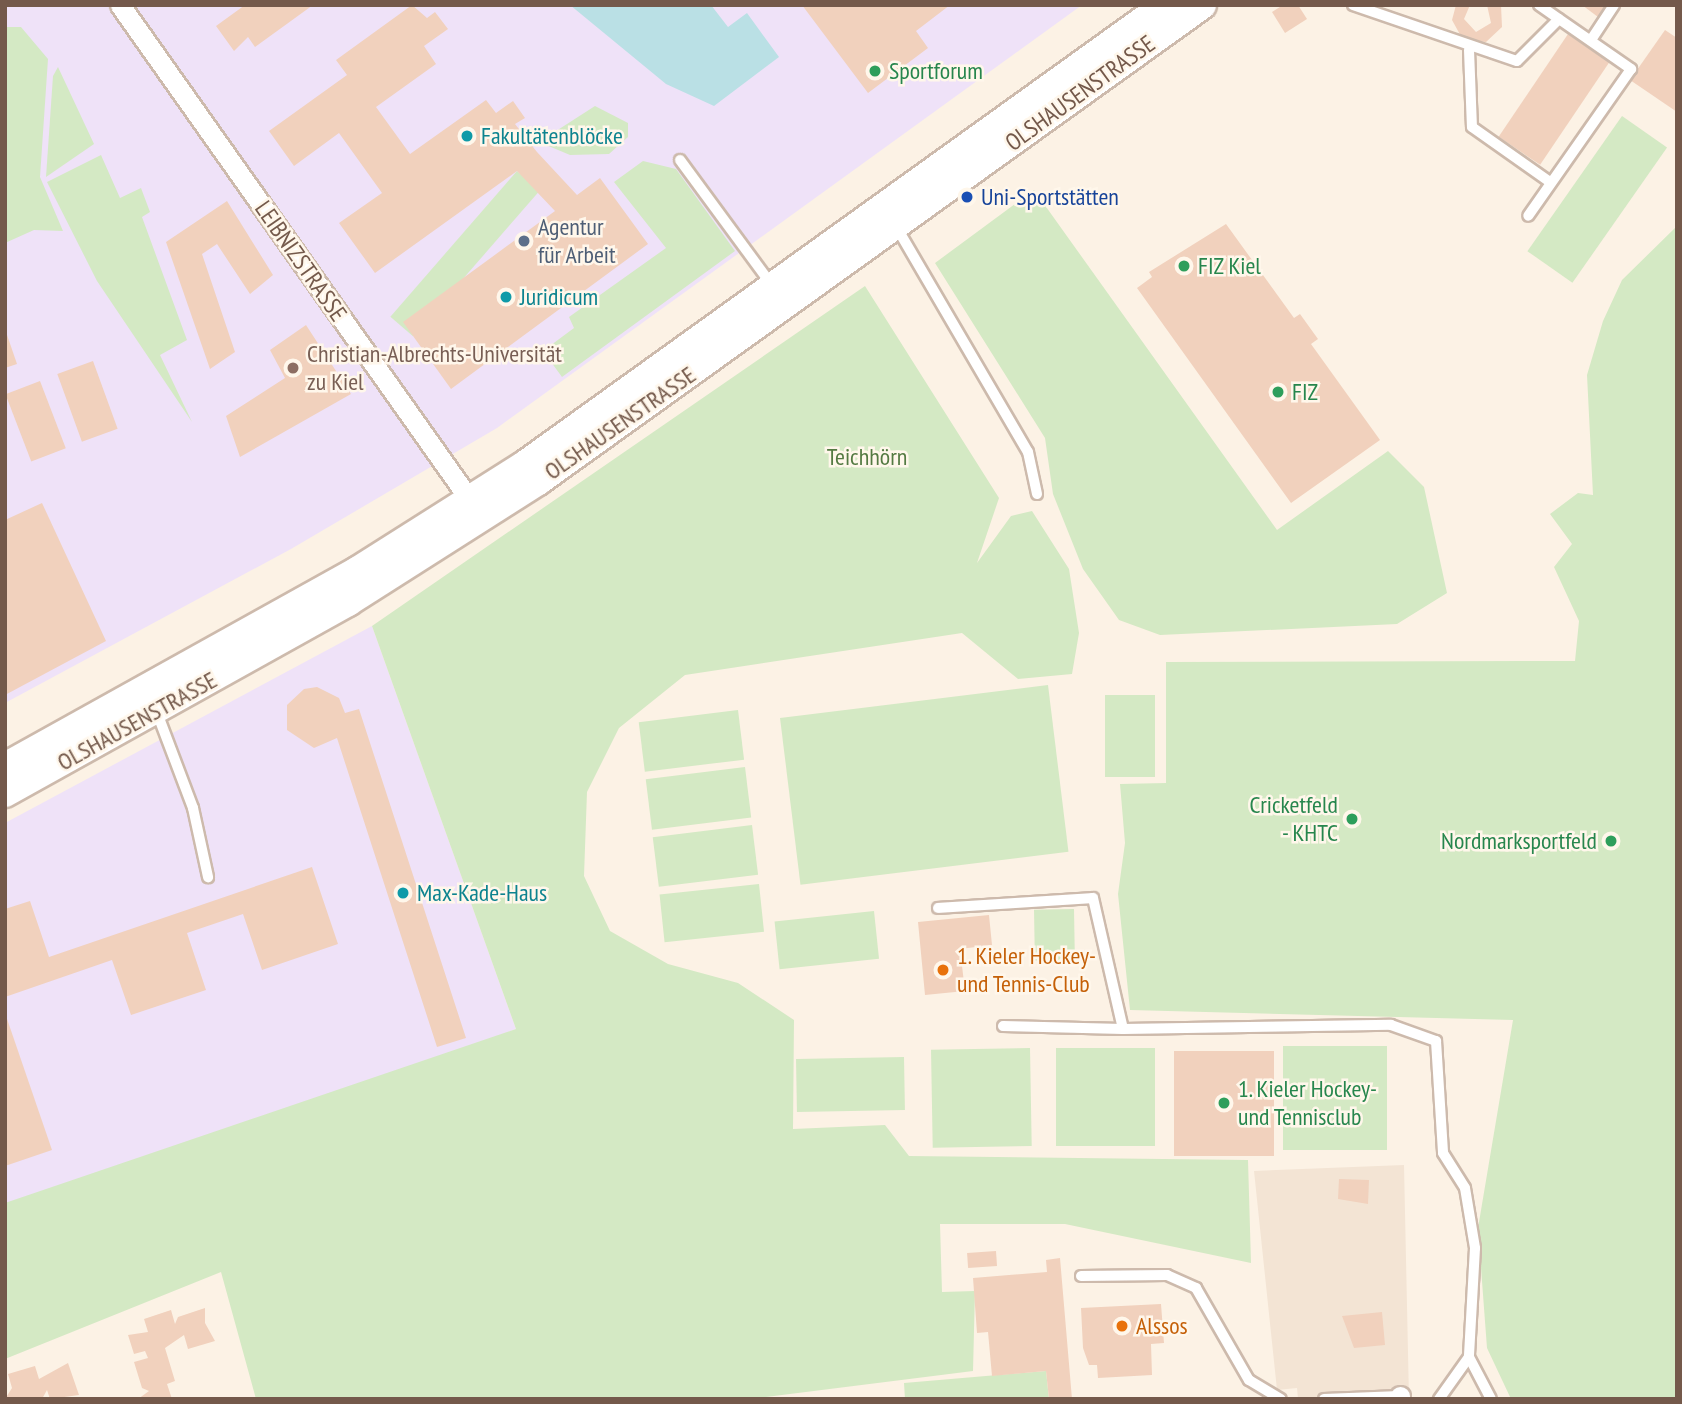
<!DOCTYPE html>
<html>
<head>
<meta charset="utf-8">
<style>
  body { margin:0 }
  #map { position:relative; width:1682px; height:1404px; overflow:hidden; background:#fcf2e5; font-family:"PT Sans Narrow",sans-serif }
  div>[style] { position:absolute }
  [style*='--x'] { left:calc(var(--x)*1px); top:calc(var(--y)*1px); width:calc(var(--w)*1px); rotate:calc(var(--a)*1deg) }
  .residential>* { inset:0; background:#f3e4d4 }
  .education>* { inset:0; background:#efe2f8 }
  .green>* { inset:0; background:#d4e9c4; transform-origin:0 0 }
  .water>* { inset:0; background:#bae0e5 }
  .building>* { inset:0; background:#f1d1bd; transform-origin:0 0 }
  .roads { filter:drop-shadow(2px 0 #cdbaac) drop-shadow(-2px 0 #cdbaac) drop-shadow(0 2px #cdbaac) drop-shadow(0 -2px #cdbaac) }
  .lane>* { height:10px; margin:-5px; padding:0 5px; transform-origin:5px; border-radius:5px; background:#fff }
  .street>* { height:19px; margin:-9.5px; padding:0 9.5px; transform-origin:9.5px; border-radius:9.5px; background:#fff }
  .secondary>* { height:28px; margin:-14px; padding:0 14px; transform-origin:14px; border-radius:14px; background:#fff }
  .dots>* { width:19px; height:19px; translate:-50% -50%; box-sizing:border-box; border:4px solid #fff7eb; border-radius:50% }
  span { translate:-50% -50%; white-space:nowrap; text-align:center; line-height:1.15; -webkit-text-stroke:5px #fff7eb; paint-order:stroke }
  .leisure-label { font-size:24px; color:#27864d }
  .left { translate:0 -50%; text-align:left }
  .right { translate:-100% -50%; text-align:right }
  .street-label { font-size:24px; color:#74594b }
  .culture-label { font-size:24px; color:#0d838f }
  .transit-label { font-size:24px; color:#164399 }
  .service-label { font-size:24px; color:#4e5e75 }
  .education-label { font-size:24px; color:#785e54 }
  .park-label { font-size:24px; color:#547a42 }
  .food-label { font-size:24px; color:#c56008 }
  .frame { position:absolute; inset:0; border:7px solid #74594b; pointer-events:none }
</style>
</head>
<body>
<div id="map">
  <div class="residential">
    <div style="clip-path:polygon(1404px 1165px,1409px 1399px,1298px 1399px,1297px 1388px,1277px 1390px,1254px 1171px)"></div>
  </div>
  <div class="education">
    <div style="clip-path:polygon(5px 5px,1082px 5px,497px 428px,291px 549px,5px 703px)"></div>
    <div style="clip-path:polygon(372px 626px,516px 1029px,476px 1044px,5px 1359px,5px 823px)"></div>
  </div>
  <div class="green">
    <div style="clip-path:polygon(5px 27px,21px 27px,48px 59px,40px 177px,63px 231px,34px 230px,5px 243px)"></div>
    <div style="clip-path:polygon(58px 67px,94px 144px,46px 177px,53px 76px)"></div>
    <div style="clip-path:polygon(595px 106px,628px 123px,628px 137px,609px 154px,570px 155px,539px 142px)"></div>
    <div style="left:1622px;top:116px;width:55px;height:165px;rotate:35deg"></div>
    <div style="clip-path:polygon(101px 155px,120px 198px,141px 188px,150px 212px,142px 217px,187px 340px,160px 355px,192px 422px,97px 281px,47px 182px)"></div>
    <div style="clip-path:polygon(643px 161px,676px 169px,735px 251px,562px 377px,543px 351px,574px 328px,569px 317px,666px 248px,614px 182px)"></div>
    <div style="left:517px;top:171px;width:30px;height:193px;rotate:41deg"></div>
    <div style="clip-path:polygon(1034px 190px,1277px 530px,1388px 451px,1424px 487px,1447px 593px,1397px 624px,1160px 635px,1119px 620px,1083px 569px,1053px 494px,1045px 438px,935px 263px)"></div>
    <div style="clip-path:polygon(1677px 226px,1677px 1399px,1511px 1399px,1487px 1348px,1478px 1228px,1513px 1020px,1130px 1010px,1118px 894px,1125px 843px,1120px 784px,1166px 783px,1166px 662px,1575px 661px,1579px 621px,1554px 567px,1572px 544px,1550px 514px,1578px 493px,1593px 495px,1587px 375px,1603px 321px,1622px 280px)"></div>
    <div style="clip-path:polygon(865px 286px,999px 498px,977px 563px,1011px 516px,1032px 511px,1069px 569px,1079px 633px,1072px 674px,1018px 679px,962px 633px,685px 675px,619px 728px,587px 792px,584px 876px,610px 931px,668px 964px,738px 983px,794px 1020px,793px 1129px,885px 1125px,909px 1156px,1248px 1160px,1251px 1263px,1065px 1224px,940px 1224px,942px 1292px,975px 1291px,973px 1371px,750px 1399px,256px 1399px,221px 1272px,5px 1359px,5px 1203px,516px 1029px,372px 626px)"></div>
    <div style="left:1048px;top:685px;width:168px;height:270px;rotate:83deg"></div>
    <div style="left:1105px;top:695px;width:50px;height:82px"></div>
    <div style="left:738px;top:710px;width:50px;height:100px;rotate:83deg"></div>
    <div style="left:745px;top:767px;width:51px;height:100px;rotate:83deg"></div>
    <div style="left:752px;top:825px;width:50px;height:100px;rotate:83deg"></div>
    <div style="left:759px;top:884px;width:48px;height:100px;rotate:84deg"></div>
    <div style="left:1074px;top:909px;width:51px;height:40px;rotate:89deg"></div>
    <div style="left:874px;top:911px;width:48px;height:100px;rotate:84deg"></div>
    <div style="left:1283px;top:1046px;width:104px;height:104px"></div>
    <div style="left:1030px;top:1048px;width:98px;height:99px;rotate:89deg"></div>
    <div style="left:1056px;top:1048px;width:99px;height:98px"></div>
    <div style="left:904px;top:1057px;width:53px;height:108px;rotate:89deg"></div>
    <div style="clip-path:polygon(1046px 1371px,1049px 1399px,905px 1399px,904px 1383px)"></div>
  </div>
  <div class="water">
    <div style="clip-path:polygon(570px 5px,711px 5px,728px 27px,747px 13px,779px 57px,714px 106px,666px 84px)"></div>
  </div>
  <div class="building">
    <div style="clip-path:polygon(245px 5px,313px 5px,255px 47px,248px 37px,234px 51px,216px 26px)"></div>
    <div style="clip-path:polygon(412px 5px,427px 18px,435px 12px,448px 29px,424px 46px,436px 64px,376px 107px,410px 154px,486px 100px,496px 113px,513px 101px,525px 118px,515px 124px,537px 152px,577px 195px,600px 178px,648px 244px,451px 389px,403px 322px,555px 211px,517px 171px,375px 273px,339px 223px,382px 193px,339px 133px,294px 166px,269px 131px,347px 75px,336px 60px)"></div>
    <div style="clip-path:polygon(802px 5px,950px 5px,916px 31px,928px 48px,868px 93px)"></div>
    <div style="clip-path:polygon(1283px 5px,1298px 5px,1307px 19px,1285px 33px,1272px 12px)"></div>
    <div style="clip-path:polygon(1456px 5px,1470px 5px,1464px 19px,1476px 32px,1491px 23px,1487px 5px,1501px 5px,1502px 27px,1486px 42px,1463px 40px,1452px 20px)"></div>
    <div style="clip-path:polygon(1582px 5px,1606px 5px,1598px 17px)"></div>
    <div style="clip-path:polygon(1665px 30px,1677px 38px,1677px 112px,1630px 80px)"></div>
    <div style="left:1568px;top:34px;width:50px;height:124px;rotate:34deg"></div>
    <div style="clip-path:polygon(227px 201px,273px 275px,250px 294px,217px 244px,202px 254px,235px 352px,210px 369px,166px 242px)"></div>
    <div style="clip-path:polygon(1226px 224px,1294px 318px,1300px 314px,1318px 339px,1311px 344px,1380px 440px,1291px 503px,1137px 288px,1152px 277px,1149px 272px)"></div>
    <div style="clip-path:polygon(306px 325px,351px 394px,240px 457px,226px 416px,285px 378px,270px 350px)"></div>
    <div style="clip-path:polygon(6px 332px,17px 364px,5px 368px,5px 333px)"></div>
    <div style="left:93px;top:361px;width:72px;height:38px;rotate:70deg"></div>
    <div style="left:40px;top:381px;width:72px;height:37px;rotate:69deg"></div>
    <div style="clip-path:polygon(42px 503px,106px 641px,5px 695px,5px 520px)"></div>
    <div style="clip-path:polygon(317px 687px,339px 698px,345px 713px,359px 709px,466px 1038px,437px 1047px,337px 738px,314px 748px,287px 730px,287px 705px,304px 689px)"></div>
    <div style="clip-path:polygon(312px 867px,338px 944px,262px 970px,243px 914px,187px 933px,206px 990px,131px 1015px,112px 960px,5px 997px,5px 909px,30px 901px,49px 957px)"></div>
    <div style="clip-path:polygon(989px 915px,992px 945px,960px 949px,965px 991px,925px 995px,918px 922px)"></div>
    <div style="clip-path:polygon(5px 1013px,52px 1150px,5px 1166px)"></div>
    <div style="left:1174px;top:1051px;width:100px;height:105px"></div>
    <div style="clip-path:polygon(1339px 1179px,1369px 1180px,1368px 1204px,1338px 1199px)"></div>
    <div style="left:996px;top:1251px;width:15px;height:29px;rotate:86deg"></div>
    <div style="clip-path:polygon(1060px 1258px,1072px 1399px,1049px 1399px,1046px 1371px,992px 1376px,988px 1332px,977px 1333px,973px 1278px,1047px 1272px,1046px 1260px)"></div>
    <div style="clip-path:polygon(1161px 1304px,1164px 1343px,1151px 1344px,1152px 1375px,1098px 1378px,1097px 1365px,1089px 1365px,1083px 1348px,1081px 1308px)"></div>
    <div style="clip-path:polygon(205px 1308px,205px 1323px,215px 1341px,188px 1349px,184px 1335px,165px 1348px,175px 1381px,167px 1384px,172px 1399px,138px 1399px,149px 1391px,142px 1388px,134px 1362px,148px 1358px,145px 1351px,134px 1354px,128px 1335px,148px 1332px,144px 1319px,171px 1310px,175px 1324px,178px 1317px)"></div>
    <div style="clip-path:polygon(1382px 1312px,1385px 1345px,1354px 1348px,1342px 1316px)"></div>
    <div style="clip-path:polygon(68px 1363px,79px 1395px,50px 1399px,47px 1390px,42px 1399px,5px 1399px,12px 1388px,8px 1374px,35px 1366px,39px 1379px)"></div>
  </div>
  <div class="roads">
    <div class="lane">
      <div style="--x:1353;--y:5;--w:173;--a:18.9"></div>
      <div style="--x:1517;--y:61;--w:59;--a:-45"></div>
      <div style="--x:1559;--y:19;--w:88;--a:34.8"></div>
      <div style="--x:1631;--y:69;--w:179;--a:125"></div>
      <div style="--x:1539;--y:5;--w:24;--a:35"></div>
      <div style="--x:1591;--y:40;--w:42;--a:-56.7"></div>
      <div style="--x:1469;--y:50;--w:77;--a:87.8"></div>
      <div style="--x:1472;--y:127;--w:95;--a:35.2"></div>
      <div style="--x:680;--y:160;--w:154;--a:53.7"></div>
      <div style="--x:897;--y:228;--w:259;--a:59.7"></div>
      <div style="--x:1028;--y:452;--w:43;--a:77.9"></div>
      <div style="--x:156;--y:710;--w:105;--a:69.3"></div>
      <div style="--x:193;--y:808;--w:71;--a:77.7"></div>
      <div style="--x:938;--y:908;--w:155;--a:-3.7"></div>
      <div style="--x:1093;--y:898;--w:134;--a:77.1"></div>
      <div style="--x:1123;--y:1029;--w:268;--a:-0.9"></div>
      <div style="--x:1391;--y:1025;--w:48;--a:19.6"></div>
      <div style="--x:1436;--y:1041;--w:112;--a:86.4"></div>
      <div style="--x:1443;--y:1153;--w:41;--a:57.8"></div>
      <div style="--x:1465;--y:1188;--w:61;--a:80.5"></div>
      <div style="--x:1475;--y:1248;--w:109;--a:93.2"></div>
      <div style="--x:1469;--y:1357;--w:52;--a:125.5"></div>
      <div style="--x:1003;--y:1026;--w:120;--a:1.4"></div>
      <div style="--x:1081;--y:1276;--w:86;--a:-0.7"></div>
      <div style="--x:1167;--y:1275;--w:32;--a:24"></div>
      <div style="--x:1196;--y:1288;--w:106;--a:60.1"></div>
      <div style="--x:1249;--y:1380;--w:37;--a:31"></div>
      <div style="--x:1469;--y:1357;--w:47;--a:62.4"></div>
      <div style="--x:1324;--y:1399;--w:76;--a:-2.3"></div>
    </div>
    <div class="street">
      <div style="--x:120;--y:5;--w:618;--a:54.74"></div>
      <div style="--x:1400;--y:1396;--w:3;--a:90"></div>
    </div>
    <div class="secondary">
      <div style="--x:5;--y:767;--w:403;--a:-29.1"></div>
      <div style="--x:357;--y:571;--w:200;--a:-32.3"></div>
      <div style="--x:526;--y:464;--w:787;--a:-35.69"></div>
      <div style="--x:5;--y:793;--w:393;--a:-29.1"></div>
      <div style="--x:348;--y:602;--w:225;--a:-32.5"></div>
      <div style="--x:538;--y:481;--w:817;--a:-35.64"></div>
    </div>
  </div>
  <div class="dots">
    <div style="left:875px;top:71px;background:#2e9e5b"></div>
    <div style="left:467px;top:136px;background:#0f9aa8"></div>
    <div style="left:967px;top:197px;background:#1a4fb4"></div>
    <div style="left:524px;top:241px;background:#5c6f8a"></div>
    <div style="left:1184px;top:266px;background:#2e9e5b"></div>
    <div style="left:506px;top:297px;background:#0f9aa8"></div>
    <div style="left:293px;top:368px;background:#8d6e63"></div>
    <div style="left:1278px;top:392px;background:#2e9e5b"></div>
    <div style="left:1352px;top:819px;background:#2e9e5b"></div>
    <div style="left:1611px;top:841px;background:#2e9e5b"></div>
    <div style="left:403px;top:893px;background:#0f9aa8"></div>
    <div style="left:943px;top:970px;background:#e8710a"></div>
    <div style="left:1224px;top:1103px;background:#2e9e5b"></div>
    <div style="left:1122px;top:1326px;background:#e8710a"></div>
  </div>
  <div class="leisure-label">
    <span class="left" style="left:889px;top:71px">Sportforum</span>
    <span class="left" style="left:1198px;top:266px">FIZ Kiel</span>
    <span class="left" style="left:1292px;top:392px">FIZ</span>
    <span class="right" style="left:1338px;top:819px">Cricketfeld<br>- KHTC</span>
    <span class="right" style="left:1597px;top:841px">Nordmarksportfeld</span>
    <span class="left" style="left:1238px;top:1103px">1. Kieler Hockey-<br>und Tennisclub</span>
  </div>
  <div class="street-label">
    <span style="left:1080px;top:93px;rotate:-36deg">OLSHAUSENSTRASSE</span>
    <span style="left:301px;top:261px;rotate:55deg">LEIBNIZSTRASSE</span>
    <span style="left:620px;top:423px;rotate:-35deg">OLSHAUSENSTRASSE</span>
    <span style="left:137px;top:721px;rotate:-29deg">OLSHAUSENSTRASSE</span>
  </div>
  <div class="culture-label">
    <span class="left" style="left:481px;top:136px">Fakultätenblöcke</span>
    <span class="left" style="left:520px;top:297px">Juridicum</span>
    <span class="left" style="left:417px;top:893px">Max-Kade-Haus</span>
  </div>
  <div class="transit-label">
    <span class="left" style="left:981px;top:197px">Uni-Sportstätten</span>
  </div>
  <div class="service-label">
    <span class="left" style="left:538px;top:241px">Agentur<br>für Arbeit</span>
  </div>
  <div class="education-label">
    <span class="left" style="left:307px;top:368px">Christian-Albrechts-Universität<br>zu Kiel</span>
  </div>
  <div class="park-label">
    <span style="left:867px;top:457px">Teichhörn</span>
  </div>
  <div class="food-label">
    <span class="left" style="left:957px;top:970px">1. Kieler Hockey-<br>und Tennis-Club</span>
    <span class="left" style="left:1136px;top:1326px">Alssos</span>
  </div>
  <div class="frame"></div>
</div>
</body>
</html>
